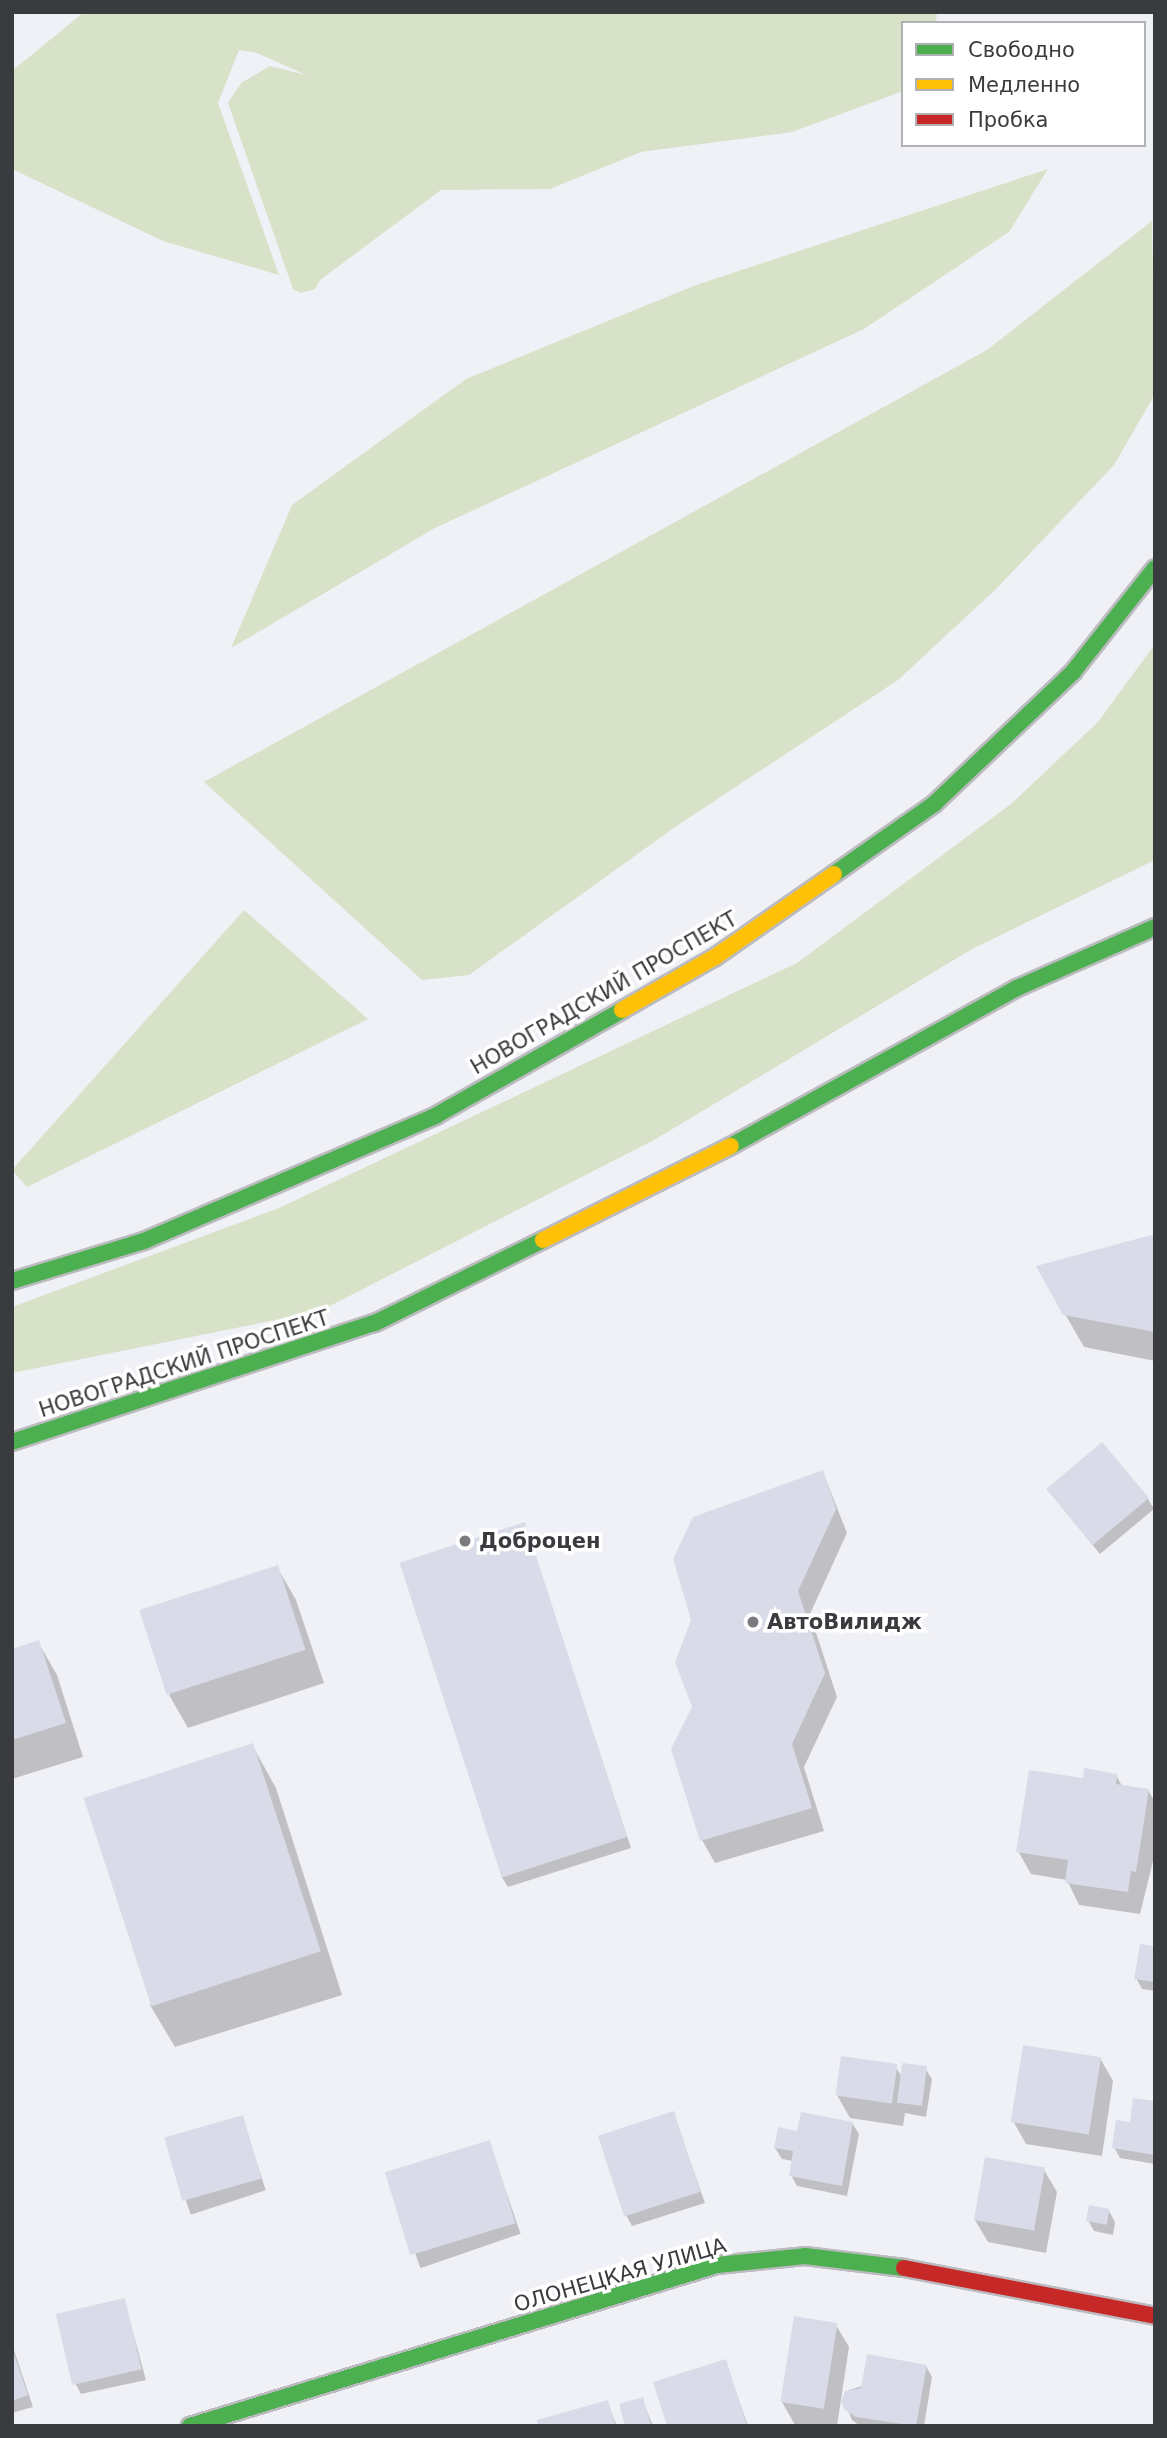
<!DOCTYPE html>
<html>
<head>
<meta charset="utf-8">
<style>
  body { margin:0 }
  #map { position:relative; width:1167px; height:2438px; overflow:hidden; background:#f0f1f6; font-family:"DejaVu Sans",sans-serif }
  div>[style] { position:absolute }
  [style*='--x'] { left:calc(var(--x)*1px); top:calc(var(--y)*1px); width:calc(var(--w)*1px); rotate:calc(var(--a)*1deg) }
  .green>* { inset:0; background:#d8e2c8 }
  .shadow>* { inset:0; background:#0003; transform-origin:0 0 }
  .building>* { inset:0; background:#d9dce8; transform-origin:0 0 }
  .roads { filter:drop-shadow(2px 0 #bbbbbf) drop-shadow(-2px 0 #bbbbbf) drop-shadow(0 2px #bbbbbf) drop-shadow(0 -2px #bbbbbf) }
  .fast>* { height:16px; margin:-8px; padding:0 8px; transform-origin:8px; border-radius:8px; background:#4caf50 }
  .slow>* { height:16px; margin:-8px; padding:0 8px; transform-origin:8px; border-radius:8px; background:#ffc107 }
  .jam>* { height:16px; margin:-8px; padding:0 8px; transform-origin:8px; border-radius:8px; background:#c62828 }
  .dots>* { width:19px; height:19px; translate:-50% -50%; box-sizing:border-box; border:4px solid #fff; border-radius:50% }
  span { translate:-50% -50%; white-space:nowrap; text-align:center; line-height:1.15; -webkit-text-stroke:7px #fff; paint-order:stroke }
  .street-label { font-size:21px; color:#3a3b3e }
  .poi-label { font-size:21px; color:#3a3b3e; font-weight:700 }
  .left { translate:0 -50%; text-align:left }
  .frame { position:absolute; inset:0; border:14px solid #3a3b3e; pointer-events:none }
  .legend { position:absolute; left:901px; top:21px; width:245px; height:126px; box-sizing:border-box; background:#fff; border:2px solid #b0b1b2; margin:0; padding:9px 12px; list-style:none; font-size:21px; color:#3a3b3e }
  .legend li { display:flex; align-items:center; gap:14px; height:35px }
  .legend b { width:35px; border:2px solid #b0b1b2 }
</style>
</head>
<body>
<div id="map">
  <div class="green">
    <div style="clip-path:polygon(84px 12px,937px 12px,936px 23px,903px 23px,903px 91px,792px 132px,641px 152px,550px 189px,441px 190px,320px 280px,315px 289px,301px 293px,293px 289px,228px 103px,241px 83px,270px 66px,306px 75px,257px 53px,239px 50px,218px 103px,279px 275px,163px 241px,12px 169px,12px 71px)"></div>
    <div style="clip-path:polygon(1048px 169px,1009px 232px,864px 329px,435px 528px,231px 648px,292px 505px,466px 379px,696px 285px)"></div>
    <div style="clip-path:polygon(1152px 221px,1155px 394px,1114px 465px,996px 589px,898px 680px,678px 825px,469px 975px,422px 980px,204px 782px,987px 350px)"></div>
    <div style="clip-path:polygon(1155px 644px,1155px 860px,972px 949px,654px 1140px,320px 1311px,12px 1373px,12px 1307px,279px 1208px,797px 963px,1011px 804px,1098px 722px)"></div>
    <div style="clip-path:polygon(244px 910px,368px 1019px,27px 1187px,12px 1170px)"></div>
  </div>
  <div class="shadow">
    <div style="clip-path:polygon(1155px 1236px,1155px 1361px,1084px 1347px,1065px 1314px)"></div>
    <div style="clip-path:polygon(823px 1472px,847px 1533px,810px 1614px,837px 1697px,804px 1767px,824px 1831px,715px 1863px,702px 1840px)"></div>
    <div style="clip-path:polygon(1048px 1490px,1148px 1499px,1154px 1509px,1100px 1554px)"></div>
    <div style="clip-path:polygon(524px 1524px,631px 1848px,508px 1887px,501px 1876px)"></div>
    <div style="clip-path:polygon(277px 1567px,296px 1600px,324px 1683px,188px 1728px,169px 1695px)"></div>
    <div style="clip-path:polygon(38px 1642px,57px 1675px,83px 1757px,12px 1779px,12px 1651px)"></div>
    <div style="clip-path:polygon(252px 1745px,276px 1788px,342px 1995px,175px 2047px,150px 2005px)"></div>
    <div style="clip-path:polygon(1116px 1775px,1122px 1786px,1148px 1790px,1155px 1802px,1155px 1853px,1140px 1914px,1079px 1905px,1067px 1880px,1031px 1874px,1018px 1851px,1084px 1780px)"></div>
    <div style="clip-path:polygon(1155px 1948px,1155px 1991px,1142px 1989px,1136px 1978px)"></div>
    <div style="clip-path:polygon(1100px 2058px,1113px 2081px,1102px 2156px,1026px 2144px,1013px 2121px)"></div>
    <div style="clip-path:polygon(895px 2066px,902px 2077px,925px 2068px,932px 2079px,926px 2117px,905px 2113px,903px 2126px,850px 2118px,837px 2095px)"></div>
    <div style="clip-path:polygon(1155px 2103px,1155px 2164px,1120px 2158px,1114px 2147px)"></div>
    <div style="clip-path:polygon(673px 2113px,705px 2203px,632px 2226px,626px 2215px)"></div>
    <div style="left:242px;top:2117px;width:77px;height:79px;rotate:72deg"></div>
    <div style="clip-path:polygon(852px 2123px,859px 2134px,847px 2196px,797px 2186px,791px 2175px,793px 2161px,782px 2159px,775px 2148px,799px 2133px)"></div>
    <div style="left:489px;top:2142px;width:97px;height:106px;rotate:71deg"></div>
    <div style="clip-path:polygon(1044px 2170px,1057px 2192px,1046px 2253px,988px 2242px,975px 2220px)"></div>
    <div style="clip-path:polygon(1109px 2211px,1115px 2222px,1113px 2235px,1094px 2231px,1088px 2220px)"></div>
    <div style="clip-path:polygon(124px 2300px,146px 2380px,81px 2394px,75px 2383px)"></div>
    <div style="clip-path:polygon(836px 2325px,849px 2347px,837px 2426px,795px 2425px,782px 2402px)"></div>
    <div style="clip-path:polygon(12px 2344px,33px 2407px,12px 2413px)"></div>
    <div style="clip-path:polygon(725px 2361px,748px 2426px,668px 2426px)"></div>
    <div style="clip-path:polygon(926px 2366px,932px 2377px,924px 2426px,860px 2426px,852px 2420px,843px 2398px,849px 2390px)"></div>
    <div style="clip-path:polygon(642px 2399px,653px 2426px,626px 2426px)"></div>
    <div style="clip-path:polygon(607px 2402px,617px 2426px,540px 2426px)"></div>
  </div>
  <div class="building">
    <div style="clip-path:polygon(1155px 1234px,1155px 1332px,1063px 1315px,1036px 1266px)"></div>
    <div style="left:1102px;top:1442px;width:73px;height:73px;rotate:50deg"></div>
    <div style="clip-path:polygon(823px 1470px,836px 1509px,798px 1591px,825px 1673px,792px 1744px,812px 1808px,700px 1841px,671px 1749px,692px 1707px,675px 1662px,691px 1620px,673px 1559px,693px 1517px)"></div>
    <div style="left:525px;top:1522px;width:331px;height:132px;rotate:72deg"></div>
    <div style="left:278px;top:1565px;width:89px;height:146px;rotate:72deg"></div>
    <div style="clip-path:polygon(39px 1640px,66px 1723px,12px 1740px,12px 1649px)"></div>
    <div style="left:253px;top:1743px;width:219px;height:178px;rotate:72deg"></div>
    <div style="clip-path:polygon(1084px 1768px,1117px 1774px,1116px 1784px,1149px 1789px,1136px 1872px,1131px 1871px,1128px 1892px,1065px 1883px,1068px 1860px,1016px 1852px,1029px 1770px,1083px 1778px)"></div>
    <div style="clip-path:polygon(1140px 1944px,1155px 1946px,1155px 1982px,1134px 1979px)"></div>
    <div style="left:1023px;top:2045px;width:79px;height:78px;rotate:9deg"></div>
    <div style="left:841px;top:2056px;width:57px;height:40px;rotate:8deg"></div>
    <div style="left:902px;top:2063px;width:25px;height:40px;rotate:7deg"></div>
    <div style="clip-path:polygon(1133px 2098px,1155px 2101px,1155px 2155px,1112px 2148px,1116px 2120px,1130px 2122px)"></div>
    <div style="left:674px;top:2111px;width:85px;height:80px;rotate:72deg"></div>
    <div style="clip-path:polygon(801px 2112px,853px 2122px,842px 2186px,789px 2176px,793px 2151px,774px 2148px,778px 2127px,797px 2131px)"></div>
    <div style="left:243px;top:2115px;width:66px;height:82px;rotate:74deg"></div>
    <div style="left:490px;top:2140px;width:87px;height:110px;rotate:73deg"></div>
    <div style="left:985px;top:2157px;width:61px;height:64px;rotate:10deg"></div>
    <div style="left:1089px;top:2205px;width:21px;height:16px;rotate:11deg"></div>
    <div style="left:125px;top:2298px;width:73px;height:71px;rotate:77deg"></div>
    <div style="left:794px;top:2316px;width:44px;height:87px;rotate:9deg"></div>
    <div style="clip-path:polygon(12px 2348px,28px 2395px,12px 2401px)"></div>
    <div style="clip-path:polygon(867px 2354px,927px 2365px,916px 2426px,856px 2417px,844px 2409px,841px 2402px,845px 2391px,861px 2388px)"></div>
    <div style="clip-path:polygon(726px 2359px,747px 2426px,667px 2426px,653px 2382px)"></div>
    <div style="clip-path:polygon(643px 2397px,651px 2426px,625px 2426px,619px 2404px)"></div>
    <div style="clip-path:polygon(608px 2400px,616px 2426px,538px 2426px,537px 2420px)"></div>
  </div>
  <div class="roads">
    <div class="fast">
      <div style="--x:834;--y:874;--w:122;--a:-35"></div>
      <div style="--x:934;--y:804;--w:192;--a:-43.5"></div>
      <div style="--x:1073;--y:672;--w:132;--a:-51.7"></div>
      <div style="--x:731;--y:1146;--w:327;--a:-28.9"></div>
      <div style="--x:1017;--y:988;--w:151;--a:-23.8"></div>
      <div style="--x:12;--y:1281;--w:138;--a:-16.9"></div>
      <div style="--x:144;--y:1241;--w:317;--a:-23.2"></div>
      <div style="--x:435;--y:1116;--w:215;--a:-29.5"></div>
      <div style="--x:12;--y:1442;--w:382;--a:-18.2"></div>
      <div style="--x:375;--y:1323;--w:187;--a:-26.3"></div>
      <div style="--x:190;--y:2426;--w:551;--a:-16.99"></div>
      <div style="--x:717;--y:2265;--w:88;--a:-5.8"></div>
      <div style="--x:805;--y:2256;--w:100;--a:6.9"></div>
    </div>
    <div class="slow">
      <div style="--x:622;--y:1010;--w:107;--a:-29.7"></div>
      <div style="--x:715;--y:957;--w:145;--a:-34.9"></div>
      <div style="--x:543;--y:1240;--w:210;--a:-26.6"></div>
    </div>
    <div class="jam">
      <div style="--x:904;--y:2268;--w:256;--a:10.8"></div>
    </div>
  </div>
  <div class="dots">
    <div style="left:465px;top:1541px;background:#7a7b7e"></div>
    <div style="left:753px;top:1622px;background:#7a7b7e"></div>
  </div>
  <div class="street-label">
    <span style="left:604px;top:993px;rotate:-30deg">НОВОГРАДСКИЙ ПРОСПЕКТ</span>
    <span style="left:184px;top:1364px;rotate:-18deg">НОВОГРАДСКИЙ ПРОСПЕКТ</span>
    <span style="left:620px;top:2275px;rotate:-16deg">ОЛОНЕЦКАЯ УЛИЦА</span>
  </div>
  <div class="poi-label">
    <span class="left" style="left:479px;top:1541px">Доброцен</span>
    <span class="left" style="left:767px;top:1622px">АвтоВилидж</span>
  </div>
  <div class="frame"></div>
  <ul class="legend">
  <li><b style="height:9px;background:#4caf50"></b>Свободно</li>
  <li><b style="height:9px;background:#ffc107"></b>Медленно</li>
  <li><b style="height:9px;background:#c62828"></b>Пробка</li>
  </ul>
</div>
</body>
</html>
